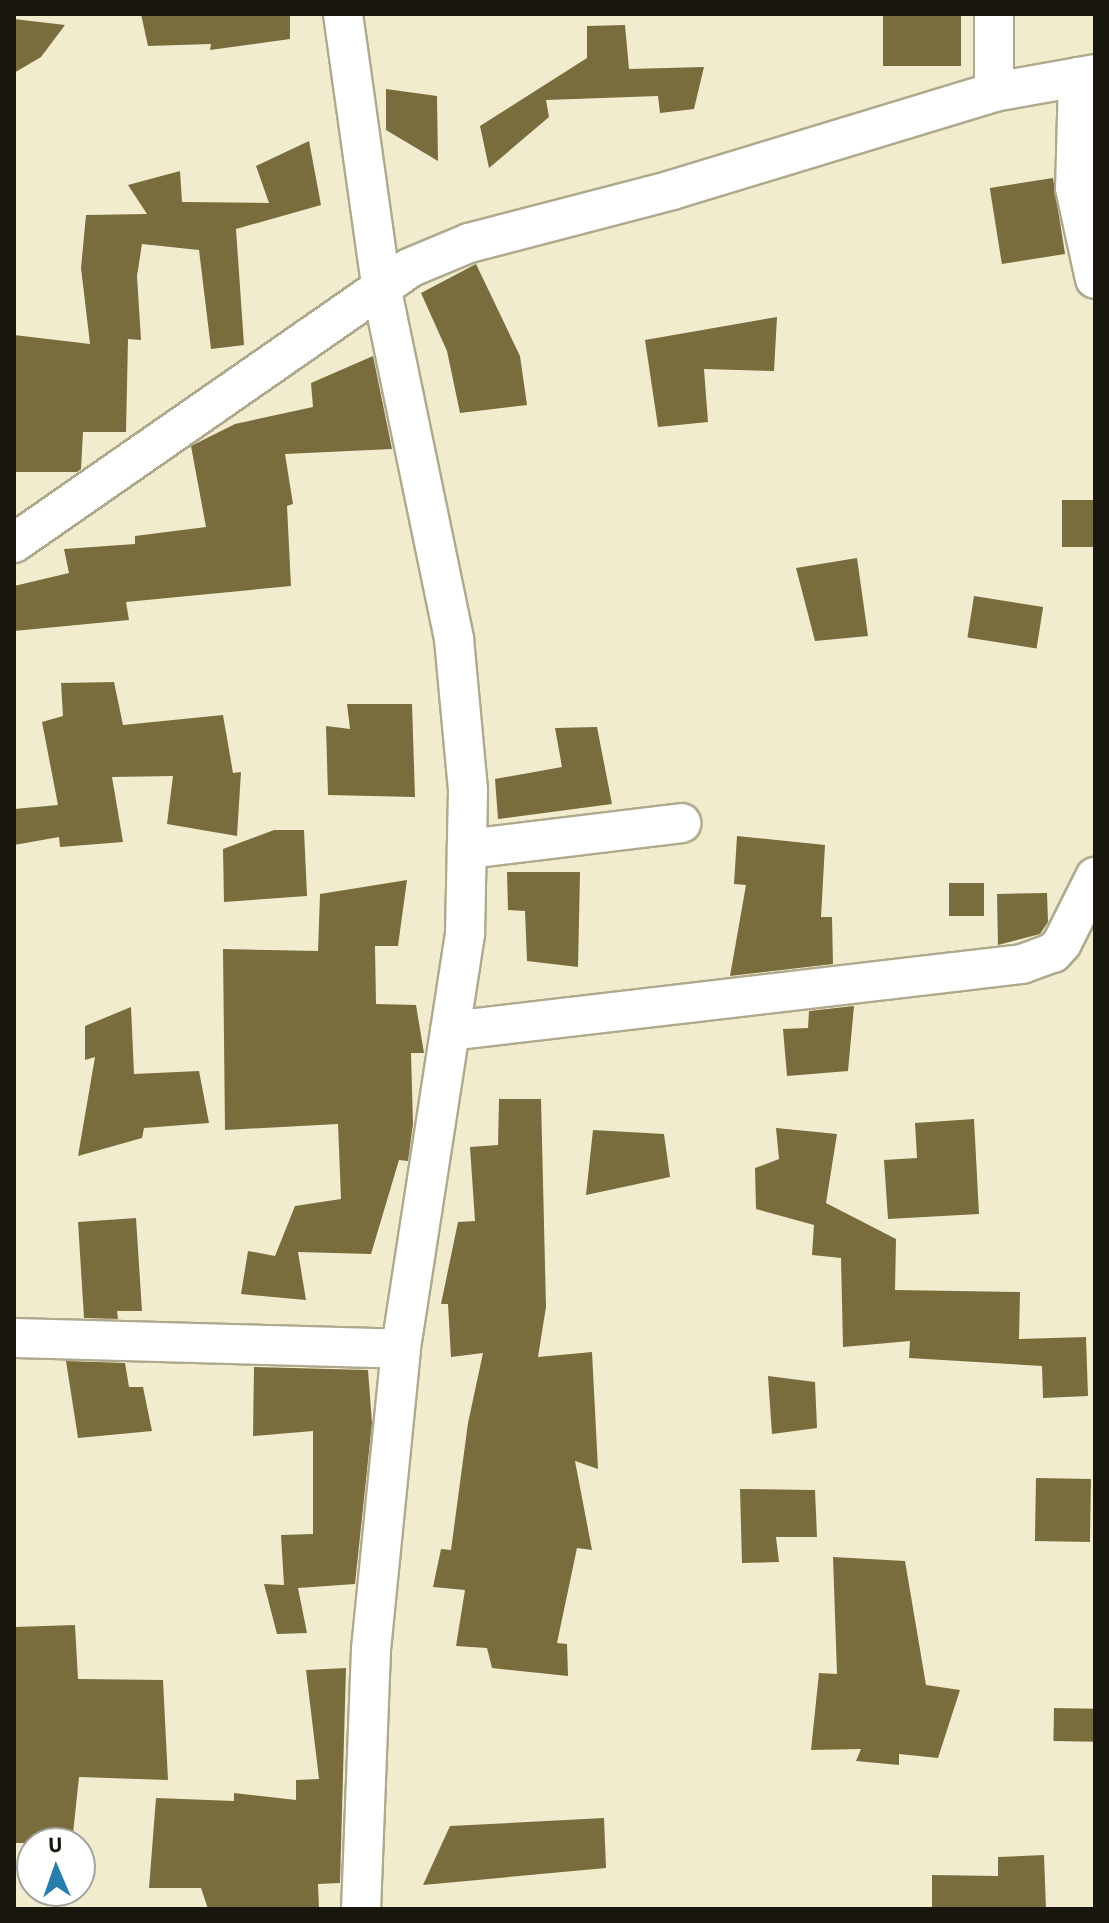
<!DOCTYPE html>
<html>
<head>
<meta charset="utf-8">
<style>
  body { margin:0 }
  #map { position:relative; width:1109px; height:1923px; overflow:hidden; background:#f2eccf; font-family:"Source Sans 3",sans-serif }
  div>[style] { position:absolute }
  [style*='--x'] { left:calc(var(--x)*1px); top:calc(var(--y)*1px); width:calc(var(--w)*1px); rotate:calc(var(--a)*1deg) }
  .building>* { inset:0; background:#796d3e; transform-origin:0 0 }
  .roads { filter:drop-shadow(2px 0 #afa98d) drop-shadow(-2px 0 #afa98d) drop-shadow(0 2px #afa98d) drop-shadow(0 -2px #afa98d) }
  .street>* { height:38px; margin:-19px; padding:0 19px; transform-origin:19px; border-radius:19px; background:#fff }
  span { translate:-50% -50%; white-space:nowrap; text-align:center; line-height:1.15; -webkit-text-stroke:6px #fff; paint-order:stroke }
  .frame { position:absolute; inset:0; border:16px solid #19170d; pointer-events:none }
  .north { position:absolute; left:16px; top:1827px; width:80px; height:80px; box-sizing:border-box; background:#fff; border:2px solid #a3a29e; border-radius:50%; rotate:358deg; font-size:22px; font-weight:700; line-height:32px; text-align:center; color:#19170d }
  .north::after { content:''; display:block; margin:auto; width:28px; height:36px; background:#297dad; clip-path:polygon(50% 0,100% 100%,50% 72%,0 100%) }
</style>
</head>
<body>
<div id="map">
  <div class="building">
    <div style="clip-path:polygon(141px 14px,290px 14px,290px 39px,210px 50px,211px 44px,148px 46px)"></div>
    <div style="left:883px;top:14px;width:78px;height:52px"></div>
    <div style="clip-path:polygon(14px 19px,65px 25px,41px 57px,14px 73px)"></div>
    <div style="clip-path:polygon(625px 25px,629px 69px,704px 67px,694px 109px,660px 113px,658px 96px,546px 100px,549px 117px,489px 168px,480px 126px,587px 58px,587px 26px)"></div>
    <div style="clip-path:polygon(386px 89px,437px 96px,438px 161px,386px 130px)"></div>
    <div style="clip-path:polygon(309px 141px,321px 205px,236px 229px,244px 345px,211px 349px,199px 250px,142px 244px,137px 276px,141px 340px,128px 339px,126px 432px,83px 432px,81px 469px,77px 472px,14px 472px,14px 335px,90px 344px,81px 268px,86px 215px,147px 214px,128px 185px,180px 171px,182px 202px,269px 203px,256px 166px)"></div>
    <div style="left:1053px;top:178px;width:77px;height:64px;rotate:81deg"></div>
    <div style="clip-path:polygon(476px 264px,520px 356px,527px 405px,460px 413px,447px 351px,421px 293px)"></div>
    <div style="clip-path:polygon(777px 317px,774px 371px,704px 369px,708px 422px,658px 427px,645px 340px)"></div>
    <div style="clip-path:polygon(373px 356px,392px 449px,285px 454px,293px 504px,287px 506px,291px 586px,126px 602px,129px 620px,14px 631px,14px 586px,69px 573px,64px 549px,135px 544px,135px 536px,206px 527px,191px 446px,235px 424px,313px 407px,311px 383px)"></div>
    <div style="left:1095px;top:500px;width:47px;height:33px;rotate:90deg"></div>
    <div style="clip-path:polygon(857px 558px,868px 636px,815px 641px,796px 568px)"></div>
    <div style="left:974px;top:596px;width:70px;height:42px;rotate:9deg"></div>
    <div style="clip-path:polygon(114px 682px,123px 725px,223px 715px,233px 773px,241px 772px,237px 836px,167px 824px,173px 776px,112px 777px,123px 842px,60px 847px,59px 837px,14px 845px,14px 809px,58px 805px,42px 722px,63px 716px,61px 683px)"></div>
    <div style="clip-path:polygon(347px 704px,412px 704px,415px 797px,328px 795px,326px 726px,350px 729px)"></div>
    <div style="clip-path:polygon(597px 727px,612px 804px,498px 819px,495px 779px,562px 767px,555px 728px)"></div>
    <div style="clip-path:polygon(274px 830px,304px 830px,307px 896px,224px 902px,223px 849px)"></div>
    <div style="clip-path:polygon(737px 836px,825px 845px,821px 917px,832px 917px,833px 964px,730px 976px,746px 885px,734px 884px)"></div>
    <div style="clip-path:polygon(507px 872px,580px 872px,578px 967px,527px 961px,525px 911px,508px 910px)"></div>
    <div style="clip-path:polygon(407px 880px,398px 946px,375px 946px,376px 1004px,416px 1005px,424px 1053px,411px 1053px,413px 1124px,408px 1161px,399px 1160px,371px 1254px,298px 1252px,306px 1300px,241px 1294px,248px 1251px,275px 1256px,295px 1206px,341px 1199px,338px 1124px,225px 1130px,223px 949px,318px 951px,320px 894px)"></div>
    <div style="left:949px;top:883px;width:35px;height:33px"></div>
    <div style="clip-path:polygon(1047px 893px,1048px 922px,1040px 934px,998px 945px,997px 894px)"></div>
    <div style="clip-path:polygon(854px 1006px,848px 1071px,787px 1076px,783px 1029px,808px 1028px,809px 1011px)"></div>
    <div style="clip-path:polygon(131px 1007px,134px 1074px,199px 1071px,209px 1123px,144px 1128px,142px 1138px,78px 1156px,95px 1057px,85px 1060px,85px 1026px)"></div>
    <div style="clip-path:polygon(499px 1099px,541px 1099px,546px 1307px,538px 1357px,592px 1352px,598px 1469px,575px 1461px,592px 1550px,577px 1548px,557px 1643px,567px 1644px,568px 1676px,492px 1668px,487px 1648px,456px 1646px,465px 1590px,433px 1587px,441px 1549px,451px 1550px,468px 1423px,483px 1353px,451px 1357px,448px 1304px,441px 1304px,458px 1222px,475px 1221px,470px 1147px,498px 1145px)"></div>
    <div style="clip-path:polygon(974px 1119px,979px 1214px,888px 1219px,884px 1160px,917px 1158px,915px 1123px)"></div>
    <div style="clip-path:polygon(776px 1128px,837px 1134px,826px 1203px,896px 1239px,895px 1290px,1020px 1292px,1019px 1339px,1086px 1337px,1088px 1396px,1043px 1398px,1042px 1366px,909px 1358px,910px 1341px,843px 1347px,841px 1258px,812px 1255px,814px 1225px,756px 1209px,755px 1168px,779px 1159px)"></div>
    <div style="clip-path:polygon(593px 1130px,664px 1134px,670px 1177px,586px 1195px)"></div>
    <div style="clip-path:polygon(136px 1218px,142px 1311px,117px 1311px,118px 1319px,84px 1318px,78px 1222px)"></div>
    <div style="clip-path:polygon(66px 1361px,125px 1363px,129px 1387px,143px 1387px,152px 1431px,78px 1438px)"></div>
    <div style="clip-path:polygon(254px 1367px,368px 1370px,372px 1423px,355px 1584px,298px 1588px,307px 1633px,277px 1634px,264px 1584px,284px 1585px,281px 1535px,313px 1534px,313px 1431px,253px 1436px)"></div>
    <div style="clip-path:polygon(768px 1376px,815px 1382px,817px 1428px,772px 1434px)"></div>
    <div style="left:1036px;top:1478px;width:55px;height:63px;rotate:1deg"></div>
    <div style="clip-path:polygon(740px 1489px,815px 1490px,817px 1537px,776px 1537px,779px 1562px,742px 1563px)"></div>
    <div style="clip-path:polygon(833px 1557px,905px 1561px,926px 1685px,960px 1690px,938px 1758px,899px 1754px,899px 1765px,856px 1761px,861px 1749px,811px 1750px,819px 1673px,837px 1674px)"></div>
    <div style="clip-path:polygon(75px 1625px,78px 1679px,163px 1680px,168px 1780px,79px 1777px,72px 1843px,14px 1843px,14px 1627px)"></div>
    <div style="clip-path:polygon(346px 1668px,340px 1883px,318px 1884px,319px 1909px,208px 1909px,201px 1888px,149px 1888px,156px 1798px,234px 1801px,234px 1793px,296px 1800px,296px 1780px,319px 1779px,306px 1670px)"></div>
    <div style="left:1054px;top:1708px;width:41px;height:33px;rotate:1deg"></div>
    <div style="clip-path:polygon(604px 1818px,606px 1868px,423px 1885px,450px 1826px)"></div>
    <div style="clip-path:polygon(1044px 1855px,1046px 1909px,932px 1909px,932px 1875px,998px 1876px,998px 1857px)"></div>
  </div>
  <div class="roads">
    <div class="street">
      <div style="--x:343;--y:14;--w:275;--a:82"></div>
      <div style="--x:381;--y:286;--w:360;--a:78.3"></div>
      <div style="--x:454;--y:639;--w:153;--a:84.7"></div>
      <div style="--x:468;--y:791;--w:143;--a:91.2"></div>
      <div style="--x:465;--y:934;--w:420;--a:98.8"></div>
      <div style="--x:401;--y:1349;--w:302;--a:95.7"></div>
      <div style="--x:371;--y:1650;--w:259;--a:92.2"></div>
      <div style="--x:1078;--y:77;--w:111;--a:91.5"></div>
      <div style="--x:1075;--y:188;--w:93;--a:77.6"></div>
      <div style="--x:994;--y:92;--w:78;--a:-90"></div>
      <div style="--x:14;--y:543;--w:481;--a:-34.8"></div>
      <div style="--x:409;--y:268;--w:65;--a:-22.6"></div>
      <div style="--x:469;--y:243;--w:210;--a:-14.6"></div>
      <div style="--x:672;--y:190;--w:337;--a:-16.9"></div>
      <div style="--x:994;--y:92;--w:103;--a:-10.1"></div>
      <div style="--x:467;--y:849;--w:216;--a:-6.9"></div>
      <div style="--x:450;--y:1031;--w:576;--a:-6.68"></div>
      <div style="--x:1022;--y:964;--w:33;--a:-20"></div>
      <div style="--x:1053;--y:953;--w:13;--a:-48"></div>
      <div style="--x:1062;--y:943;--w:74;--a:-63.4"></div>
      <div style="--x:14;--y:1338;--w:387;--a:1.6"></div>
    </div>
  </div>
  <div class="frame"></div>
  <div class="north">U</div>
</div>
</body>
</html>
